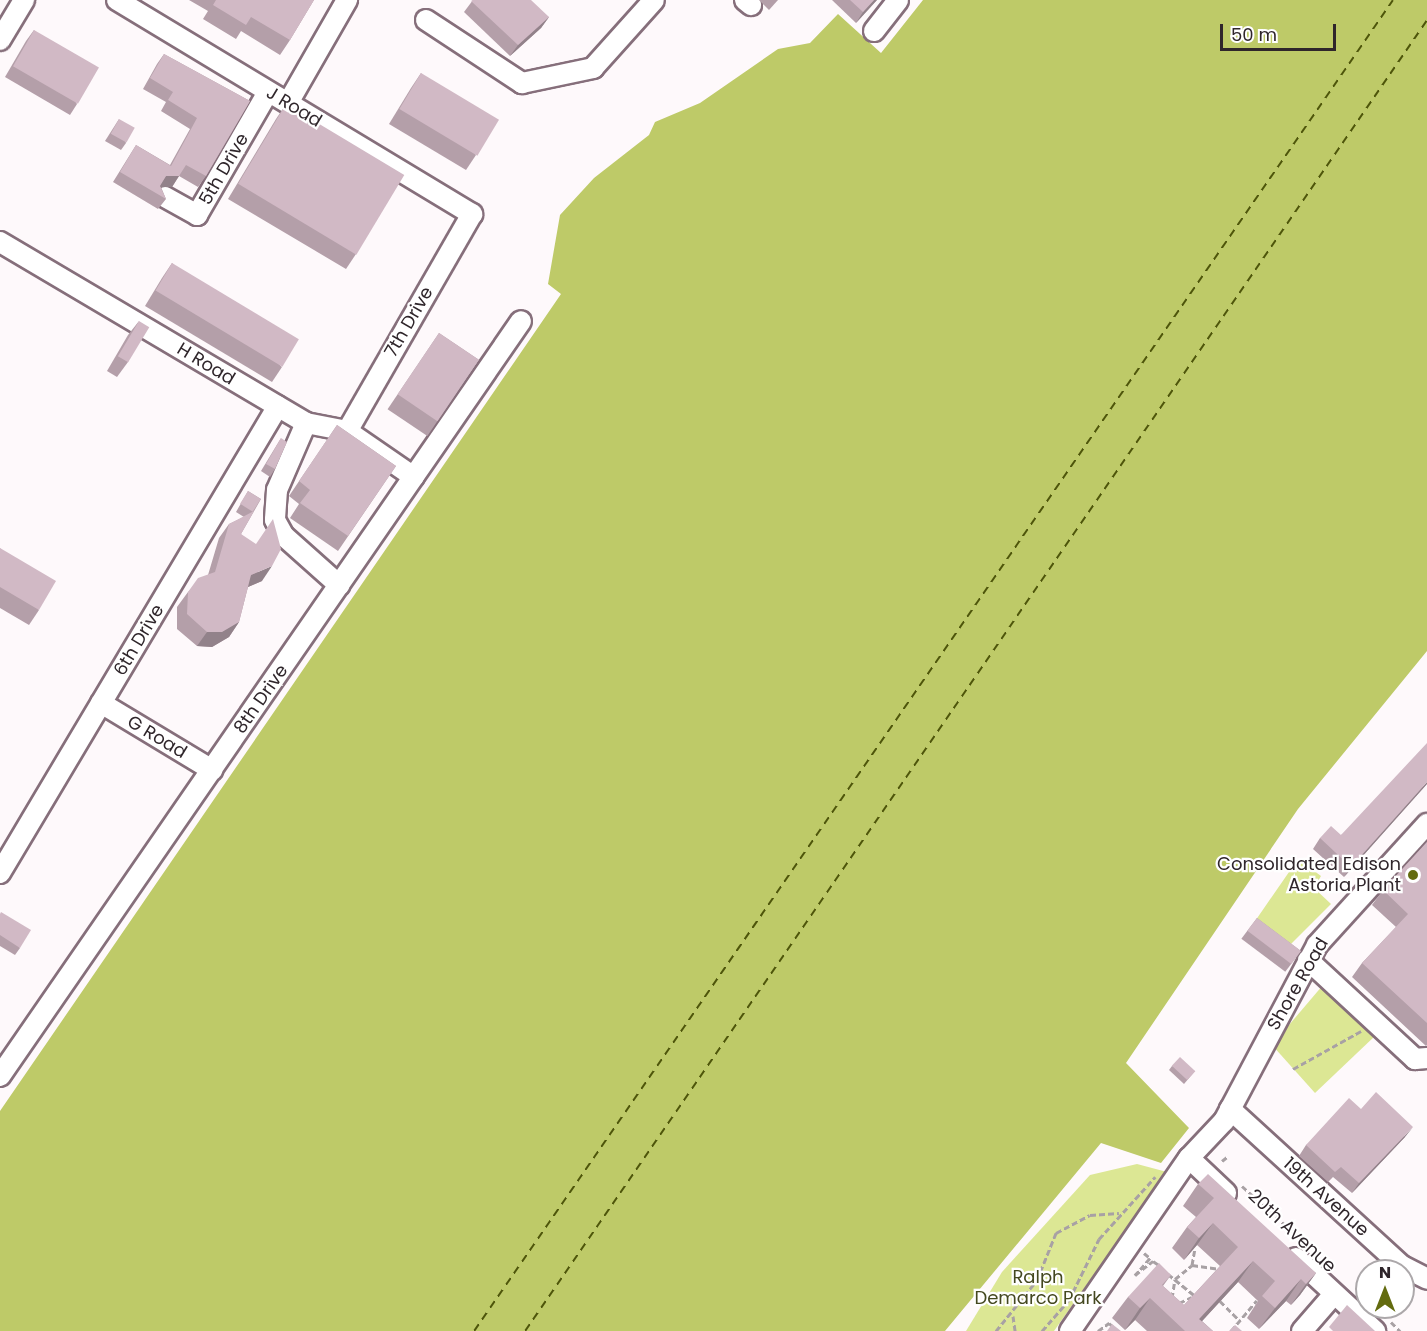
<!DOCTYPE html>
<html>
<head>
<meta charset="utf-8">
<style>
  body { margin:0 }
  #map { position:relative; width:1427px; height:1331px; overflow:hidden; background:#fef9fb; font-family:Poppins,sans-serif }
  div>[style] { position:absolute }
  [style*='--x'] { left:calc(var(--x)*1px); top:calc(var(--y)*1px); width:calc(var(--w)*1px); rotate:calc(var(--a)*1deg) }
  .green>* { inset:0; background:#dce794 }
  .water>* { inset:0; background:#beca68 }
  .ferry>* { height:1.5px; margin-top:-0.75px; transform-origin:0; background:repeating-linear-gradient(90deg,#4e550a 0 8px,transparent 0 14px) }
  .path>* { height:3px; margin-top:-1.5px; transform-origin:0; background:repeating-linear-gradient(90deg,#a8a1a4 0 6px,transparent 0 9px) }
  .roads { filter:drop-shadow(2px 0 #866f7b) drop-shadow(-2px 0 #866f7b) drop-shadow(0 2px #866f7b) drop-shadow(0 -2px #866f7b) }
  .minor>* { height:20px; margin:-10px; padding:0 10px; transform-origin:10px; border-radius:10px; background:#fff }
  .wall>* { inset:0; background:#b49fa9; transform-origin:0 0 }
  .shaded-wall>* { inset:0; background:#92828a }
  .building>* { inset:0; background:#d1b9c5; transform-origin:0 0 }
  .dots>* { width:16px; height:16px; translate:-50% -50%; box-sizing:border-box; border:3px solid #fff; border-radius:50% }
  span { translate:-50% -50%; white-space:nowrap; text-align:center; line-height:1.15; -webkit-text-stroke:4.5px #fff; paint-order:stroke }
  .street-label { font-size:18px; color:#2f262b }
  .poi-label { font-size:18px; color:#2f262b }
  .right { translate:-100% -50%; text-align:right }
  .park-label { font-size:18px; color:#444820 }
  .north { position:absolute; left:1355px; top:1259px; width:60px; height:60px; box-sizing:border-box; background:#fff; border:2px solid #aca8aa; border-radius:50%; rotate:0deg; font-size:16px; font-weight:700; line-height:24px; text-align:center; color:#2f262b }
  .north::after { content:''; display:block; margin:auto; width:21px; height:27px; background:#636b0f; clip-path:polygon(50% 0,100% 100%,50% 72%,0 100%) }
  .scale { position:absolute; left:1220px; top:24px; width:116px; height:27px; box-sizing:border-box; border:3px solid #2f262b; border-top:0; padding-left:8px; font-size:18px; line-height:21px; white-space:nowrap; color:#2f262b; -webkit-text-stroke:4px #fff; paint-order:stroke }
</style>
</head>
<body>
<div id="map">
  <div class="green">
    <div style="clip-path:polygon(1298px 859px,1321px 876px,1314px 888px,1331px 904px,1286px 949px,1251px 927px)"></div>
    <div style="clip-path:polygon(1323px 985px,1376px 1035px,1315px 1093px,1272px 1045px)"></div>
    <div style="clip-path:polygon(1137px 1164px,1167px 1172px,1054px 1331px,966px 1331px,1002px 1272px,1090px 1175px)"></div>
  </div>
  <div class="water">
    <div style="clip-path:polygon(923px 0,1427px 0,1427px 651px,1298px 809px,1126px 1063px,1189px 1128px,1161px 1163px,1101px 1143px,945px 1331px,0 1331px,0 1111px,561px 294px,548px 284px,560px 215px,594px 178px,649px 135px,655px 122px,700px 103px,778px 49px,810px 43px,838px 14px,881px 53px)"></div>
  </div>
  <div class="ferry">
    <div style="--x:474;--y:1331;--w:1617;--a:-55.38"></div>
    <div style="--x:525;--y:1331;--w:1591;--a:-55.47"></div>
  </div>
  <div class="path">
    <div style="--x:1293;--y:1069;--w:78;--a:-29.2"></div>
    <div style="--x:1222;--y:1161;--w:6;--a:-39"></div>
    <div style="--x:1242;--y:1186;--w:84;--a:42.1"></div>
    <div style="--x:1144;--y:1253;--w:8;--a:40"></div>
    <div style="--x:1150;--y:1258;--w:23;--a:131"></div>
    <div style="--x:1135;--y:1275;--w:23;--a:-38"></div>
    <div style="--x:1153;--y:1261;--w:7;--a:34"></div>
    <div style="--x:1192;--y:1265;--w:17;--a:-80"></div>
    <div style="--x:1168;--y:1274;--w:35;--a:39"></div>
    <div style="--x:1172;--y:1298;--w:19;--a:-81"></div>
    <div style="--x:1175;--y:1279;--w:22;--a:-39"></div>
    <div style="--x:1192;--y:1265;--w:30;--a:8"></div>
    <div style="--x:1220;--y:1301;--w:28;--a:45"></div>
    <div style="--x:1179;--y:1303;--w:14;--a:-25"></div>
    <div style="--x:1013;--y:1316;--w:15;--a:82"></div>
    <div style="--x:1391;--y:1322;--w:13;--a:45"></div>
    <div style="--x:996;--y:1331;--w:65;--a:-51.2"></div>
    <div style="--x:1037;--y:1280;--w:51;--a:-68"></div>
    <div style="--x:1056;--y:1233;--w:38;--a:-28"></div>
    <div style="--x:1090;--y:1215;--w:29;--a:-4"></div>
    <div style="--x:1042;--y:1331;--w:41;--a:-48.9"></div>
    <div style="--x:1069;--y:1300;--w:68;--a:-63.8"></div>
    <div style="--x:1099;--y:1239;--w:84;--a:-47.9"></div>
    <div style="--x:1098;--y:1331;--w:14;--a:-36"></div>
    <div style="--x:1109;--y:1323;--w:12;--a:42"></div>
    <div style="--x:1231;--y:1331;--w:40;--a:-50"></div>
  </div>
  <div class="roads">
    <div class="minor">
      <div style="--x:117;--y:0;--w:415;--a:31.1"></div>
      <div style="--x:472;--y:214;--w:250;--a:119.9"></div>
      <div style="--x:745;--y:0;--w:8;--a:40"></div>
      <div style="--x:426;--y:20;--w:115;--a:33.3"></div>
      <div style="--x:522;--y:83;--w:73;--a:-11.9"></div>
      <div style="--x:593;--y:68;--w:91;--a:-48.1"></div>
      <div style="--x:874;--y:31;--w:39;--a:-52"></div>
      <div style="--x:0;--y:40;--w:47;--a:-59"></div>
      <div style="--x:288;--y:103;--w:119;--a:-60.2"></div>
      <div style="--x:165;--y:197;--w:37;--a:29"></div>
      <div style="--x:197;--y:215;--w:142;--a:-60"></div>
      <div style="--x:0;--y:242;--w:356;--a:30.6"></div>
      <div style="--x:306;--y:423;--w:42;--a:11"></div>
      <div style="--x:347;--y:431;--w:81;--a:34.5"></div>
      <div style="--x:306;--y:423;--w:73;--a:113.4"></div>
      <div style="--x:277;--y:490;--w:30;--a:94"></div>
      <div style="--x:275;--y:520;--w:18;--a:61"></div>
      <div style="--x:284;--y:536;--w:74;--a:41.7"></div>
      <div style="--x:101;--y:703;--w:130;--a:31.1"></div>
      <div style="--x:0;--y:873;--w:543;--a:-59.24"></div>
      <div style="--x:1308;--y:960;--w:146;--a:42.8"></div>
      <div style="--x:1415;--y:1059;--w:12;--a:-5"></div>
      <div style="--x:0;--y:1076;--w:917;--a:-55.39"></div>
      <div style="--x:1230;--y:1109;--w:233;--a:42.4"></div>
      <div style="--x:1402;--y:1266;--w:28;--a:27"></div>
      <div style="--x:1189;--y:1158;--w:51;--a:43.4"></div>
      <div style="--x:1296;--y:1258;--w:108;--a:42.7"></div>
      <div style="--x:1070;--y:1331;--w:210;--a:-55.5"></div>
      <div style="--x:1189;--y:1158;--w:51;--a:-46.6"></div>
      <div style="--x:1224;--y:1121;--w:199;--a:-62.1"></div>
      <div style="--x:1317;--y:945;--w:164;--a:-47.7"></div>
      <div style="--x:1302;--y:1331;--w:49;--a:-49.1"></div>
    </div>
  </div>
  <div class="wall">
    <div style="clip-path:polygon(189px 0,314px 0,290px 40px,280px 55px,241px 31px,236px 39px,203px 19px,208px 11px)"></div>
    <div style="clip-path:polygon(473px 0,549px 17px,541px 28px,510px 56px,464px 12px)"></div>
    <div style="clip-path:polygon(759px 0,778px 0,769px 10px)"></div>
    <div style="clip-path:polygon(832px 0,877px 0,856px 23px)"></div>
    <div style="clip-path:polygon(34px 30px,77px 104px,70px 115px,5px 77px,26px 41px)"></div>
    <div style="clip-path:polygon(164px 54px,250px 101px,206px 176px,198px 187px,179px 176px,172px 187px,161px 187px,166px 199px,158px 209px,113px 182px,136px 145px,170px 165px,190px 129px,161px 111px,166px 102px,143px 89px,157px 64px)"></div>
    <div style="clip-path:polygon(421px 73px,476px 155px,466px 170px,389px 124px,411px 88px)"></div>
    <div style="clip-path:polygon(286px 104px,356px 254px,346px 269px,228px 199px,276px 119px)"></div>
    <div style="clip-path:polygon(119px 119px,126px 143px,121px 150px,105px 141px)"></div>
    <div style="clip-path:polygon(172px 263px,282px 367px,272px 382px,145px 306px,162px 278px)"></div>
    <div style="clip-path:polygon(139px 321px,128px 362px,117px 377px,107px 371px,128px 335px)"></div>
    <div style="left:439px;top:333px;width:48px;height:92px;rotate:34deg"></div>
    <div style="clip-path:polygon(337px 425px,396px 466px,338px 551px,290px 518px,299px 504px,289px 496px)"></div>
    <div style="clip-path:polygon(281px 438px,275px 469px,270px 477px,261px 471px)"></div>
    <div style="clip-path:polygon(248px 491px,261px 499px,241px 534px,262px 581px,248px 587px,239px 622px,229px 637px,212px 647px,197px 646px,177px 629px,177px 607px,188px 592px,208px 575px,219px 538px,229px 524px,244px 517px,236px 512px)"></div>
    <div style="clip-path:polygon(0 548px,39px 610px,29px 625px,0 608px)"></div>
    <div style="clip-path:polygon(1427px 784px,1344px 877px,1313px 849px,1320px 838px,1341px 835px)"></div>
    <div style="clip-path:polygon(1427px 842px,1427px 1045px,1426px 1046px,1352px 977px,1362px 963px,1396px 927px,1372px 905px,1383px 890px)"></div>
    <div style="clip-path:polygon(0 914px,20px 948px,15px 955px,0 946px)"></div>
    <div style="left:1257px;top:918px;width:55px;height:26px;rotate:37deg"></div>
    <div style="clip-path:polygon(1172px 1066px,1195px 1071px,1184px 1084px,1169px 1070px)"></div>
    <div style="clip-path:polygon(1361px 1109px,1405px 1137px,1352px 1193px,1333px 1177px,1328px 1182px,1299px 1156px,1306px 1145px)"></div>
    <div style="clip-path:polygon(1198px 1184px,1316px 1273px,1300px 1295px,1291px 1305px,1286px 1301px,1259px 1329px,1247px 1318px,1258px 1301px,1238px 1282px,1202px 1321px,1213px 1331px,1147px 1331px,1135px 1320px,1125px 1330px,1112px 1318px,1128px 1297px,1171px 1275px,1163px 1286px,1184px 1305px,1220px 1266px,1197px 1245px,1184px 1260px,1172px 1248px,1187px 1227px,1196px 1217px,1183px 1206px)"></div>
  </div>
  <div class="shaded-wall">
    <div style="clip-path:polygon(874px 0,877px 0,856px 23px,863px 12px)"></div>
    <div style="clip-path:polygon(549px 17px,541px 28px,510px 56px,518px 45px)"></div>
    <div style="clip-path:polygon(166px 176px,179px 176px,172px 187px,158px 187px)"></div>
    <div style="clip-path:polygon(272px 566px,262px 581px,241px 590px,251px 575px)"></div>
    <div style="clip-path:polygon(239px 622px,229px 637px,212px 647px,197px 646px,207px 632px)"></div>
    <div style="clip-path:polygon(1427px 782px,1427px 784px,1344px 877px,1351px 867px)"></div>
    <div style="clip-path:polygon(1413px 1127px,1405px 1137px,1352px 1193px,1359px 1183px)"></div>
    <div style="clip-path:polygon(1213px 1223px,1197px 1245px,1184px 1260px,1199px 1238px)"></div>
    <div style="clip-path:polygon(1253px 1261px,1238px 1282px,1193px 1331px,1199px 1319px)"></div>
    <div style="clip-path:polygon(1316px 1273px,1300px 1295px,1291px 1305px,1306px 1284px)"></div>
    <div style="clip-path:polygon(1301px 1279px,1286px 1301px,1259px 1329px,1275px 1308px)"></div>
    <div style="clip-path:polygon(1150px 1298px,1135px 1320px,1125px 1330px,1140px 1308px)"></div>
  </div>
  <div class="building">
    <div style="clip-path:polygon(216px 0,314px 0,290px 40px,251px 17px,246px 25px,213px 5px)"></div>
    <div style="clip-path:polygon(473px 0,531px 0,549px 17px,518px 45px,471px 1px)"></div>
    <div style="clip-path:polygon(850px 0,874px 0,863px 12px)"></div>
    <div style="left:34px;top:30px;width:75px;height:42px;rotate:30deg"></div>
    <div style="clip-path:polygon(164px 54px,250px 101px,206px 176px,186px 165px,179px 176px,166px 176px,160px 186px,166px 199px,120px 172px,136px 145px,171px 166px,197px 118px,168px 100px,173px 92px,150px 78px)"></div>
    <div style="left:421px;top:73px;width:91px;height:42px;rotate:31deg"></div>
    <div style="left:286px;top:104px;width:138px;height:93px;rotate:31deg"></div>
    <div style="left:119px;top:119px;width:18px;height:17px;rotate:29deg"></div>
    <div style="left:172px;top:263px;width:148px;height:32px;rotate:31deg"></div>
    <div style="left:139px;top:321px;width:12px;height:41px;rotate:31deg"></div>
    <div style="left:439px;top:333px;width:48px;height:74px;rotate:34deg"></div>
    <div style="clip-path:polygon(337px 425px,396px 466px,348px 536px,300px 503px,310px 490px,299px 481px)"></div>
    <div style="clip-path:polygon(281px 438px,287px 442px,275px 469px,266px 464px)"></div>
    <div style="left:248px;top:491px;width:15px;height:15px;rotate:32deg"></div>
    <div style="clip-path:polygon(254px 511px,241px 534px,256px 544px,273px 519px,281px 549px,272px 566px,251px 575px,239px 622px,222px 632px,207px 632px,187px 614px,188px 592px,198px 578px,215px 572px,229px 524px)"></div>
    <div style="clip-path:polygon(0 548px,56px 581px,39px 610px,0 587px)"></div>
    <div style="clip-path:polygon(1427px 743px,1427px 782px,1351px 867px,1320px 838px,1331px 826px,1341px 835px)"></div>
    <div style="clip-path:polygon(1427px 842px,1427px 1023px,1362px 963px,1408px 914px,1383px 890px)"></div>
    <div style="clip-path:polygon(1px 912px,31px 930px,20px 948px,0 935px,0 914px)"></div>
    <div style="left:1257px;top:918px;width:55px;height:16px;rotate:37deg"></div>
    <div style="left:1180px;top:1057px;width:21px;height:12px;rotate:43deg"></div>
    <div style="clip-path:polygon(1376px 1092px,1413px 1127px,1359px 1183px,1341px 1167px,1335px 1172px,1306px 1145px,1349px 1098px,1361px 1109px)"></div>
    <div style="clip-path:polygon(1208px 1174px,1316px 1273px,1306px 1284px,1301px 1279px,1275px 1308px,1262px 1296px,1275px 1281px,1253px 1261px,1199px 1319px,1213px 1331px,1185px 1331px,1150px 1298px,1140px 1308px,1128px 1297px,1159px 1263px,1171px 1275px,1162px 1285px,1184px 1305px,1238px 1247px,1213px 1223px,1199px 1238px,1187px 1227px,1214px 1198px,1198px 1184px)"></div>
    <div style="clip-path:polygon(1347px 1305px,1375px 1331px,1333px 1331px,1329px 1327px)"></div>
    <div style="clip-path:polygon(1112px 1324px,1121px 1331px,1107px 1331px)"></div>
    <div style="clip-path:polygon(1235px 1325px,1242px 1331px,1229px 1331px)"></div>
  </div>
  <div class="dots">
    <div style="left:1413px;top:875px;background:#636b0f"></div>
  </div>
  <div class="street-label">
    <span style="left:294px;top:107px;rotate:31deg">J Road</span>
    <span style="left:224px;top:169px;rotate:-60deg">5th Drive</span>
    <span style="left:409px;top:322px;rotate:-60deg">7th Drive</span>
    <span style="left:206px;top:364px;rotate:31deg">H Road</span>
    <span style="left:139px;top:640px;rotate:-59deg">6th Drive</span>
    <span style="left:261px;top:699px;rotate:-55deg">8th Drive</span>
    <span style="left:157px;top:737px;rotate:31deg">G Road</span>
    <span style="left:1298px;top:984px;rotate:-60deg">Shore Road</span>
    <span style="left:1326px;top:1197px;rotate:42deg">19th Avenue</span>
    <span style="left:1292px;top:1231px;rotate:43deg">20th Avenue</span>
  </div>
  <div class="poi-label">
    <span class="right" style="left:1401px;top:875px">Consolidated Edison<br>Astoria Plant</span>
  </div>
  <div class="park-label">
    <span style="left:1038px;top:1288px">Ralph<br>Demarco Park</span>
  </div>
  <div class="north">N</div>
  <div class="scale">50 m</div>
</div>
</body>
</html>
